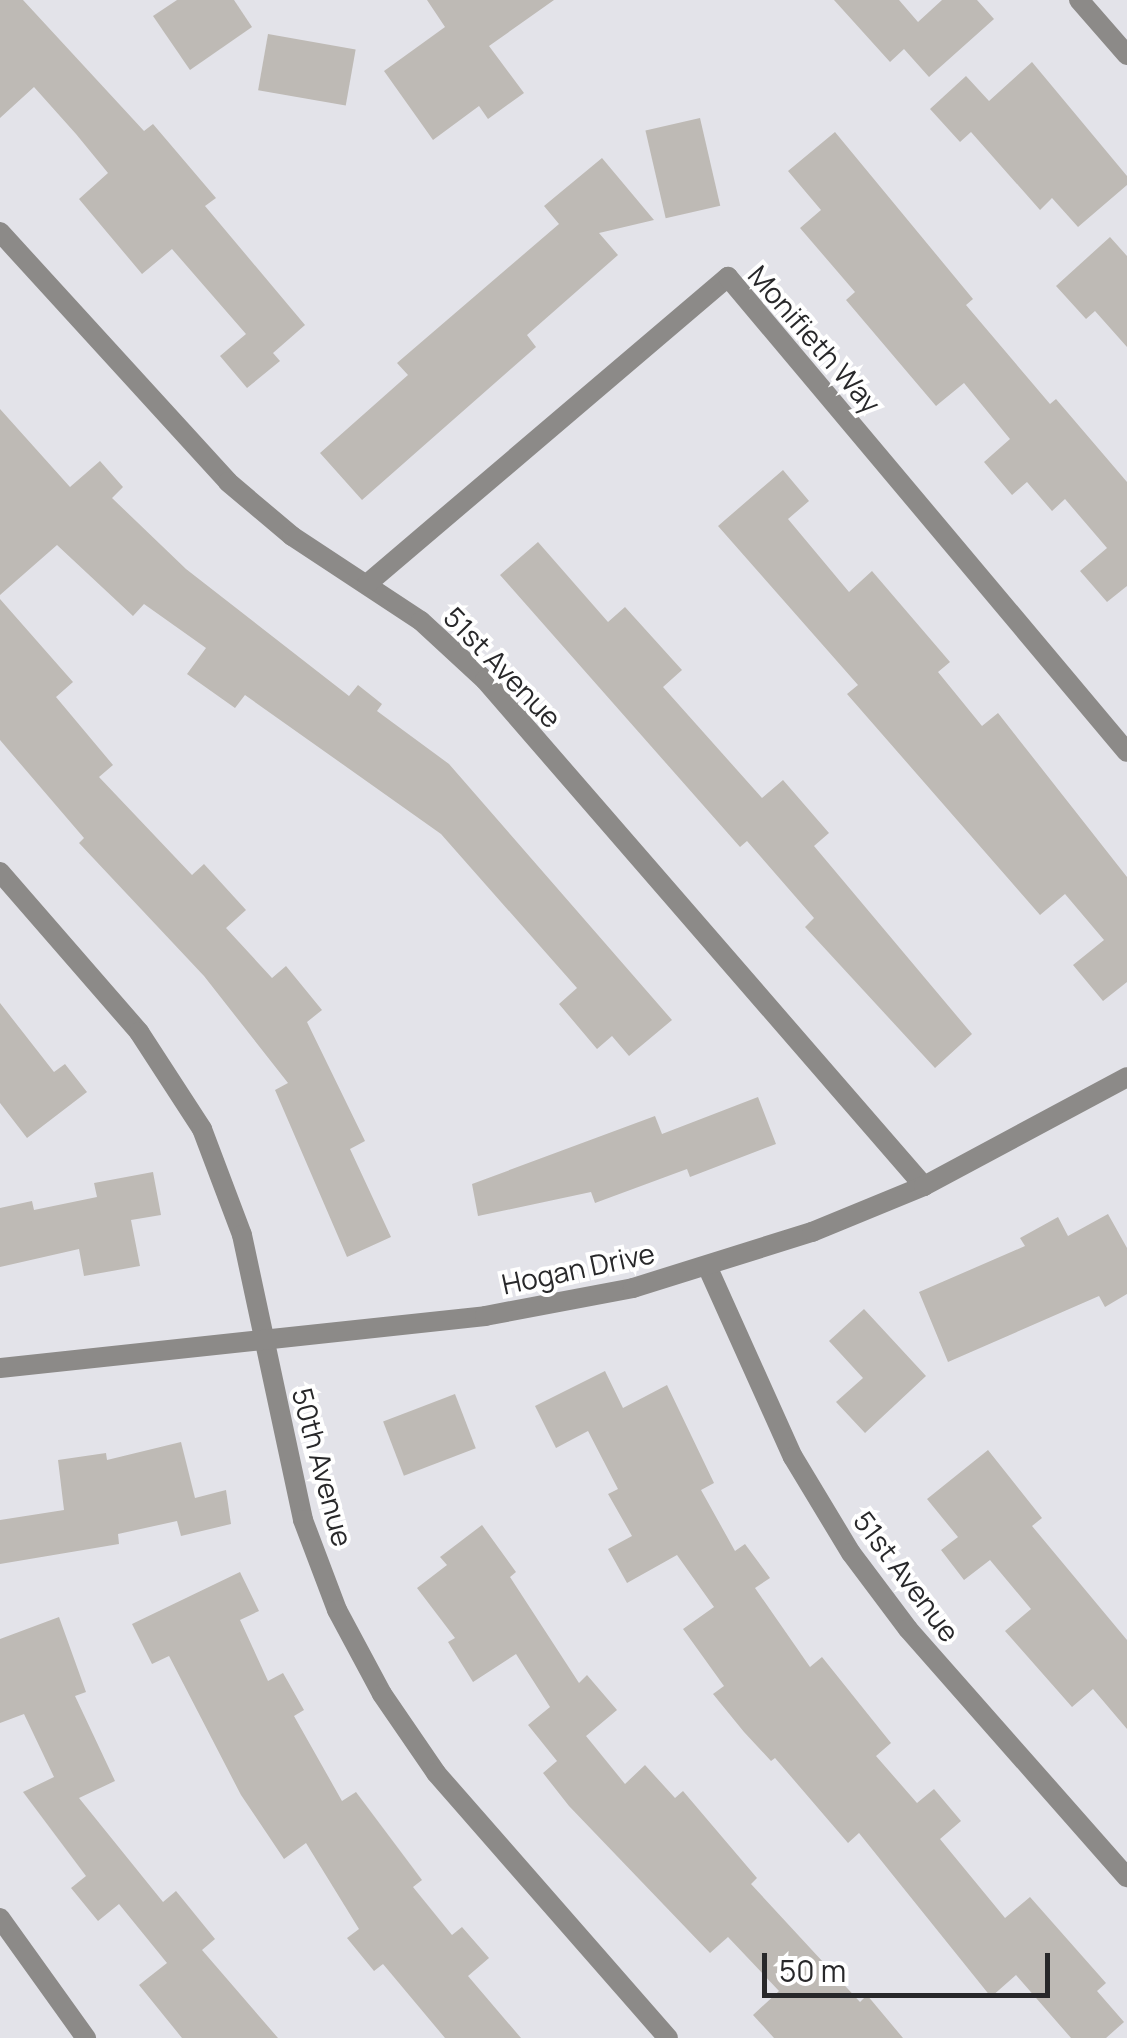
<!DOCTYPE html>
<html>
<head>
<meta charset="utf-8">
<style>
  body { margin:0 }
  #map { position:relative; width:1127px; height:2038px; overflow:hidden; background:#e3e3e9; font-family:Manrope,sans-serif }
  div>[style] { position:absolute }
  [style*='--x'] { left:calc(var(--x)*1px); top:calc(var(--y)*1px); width:calc(var(--w)*1px); rotate:calc(var(--a)*1deg) }
  .building>* { inset:0; background:#bebab5; transform-origin:0 0 }
  .street>* { height:20px; margin:-10px; padding:0 10px; transform-origin:10px; border-radius:10px; background:#8c8a88 }
  span { translate:-50% -50%; white-space:nowrap; text-align:center; line-height:1.15; -webkit-text-stroke:8px #fff; paint-order:stroke }
  .street-label { font-size:28px; color:#28282a }
  .scale { position:absolute; left:762px; top:1953px; width:288px; height:45px; box-sizing:border-box; border:5px solid #28282a; border-top:0; padding-left:12px; font-size:30px; line-height:35px; white-space:nowrap; color:#28282a; -webkit-text-stroke:8px #fff; paint-order:stroke }
</style>
</head>
<body>
<div id="map">
  <div class="building">
    <div style="clip-path:polygon(0 0,23px 0,144px 131px,153px 124px,216px 198px,205px 206px,305px 325px,273px 353px,280px 361px,247px 388px,220px 356px,246px 334px,172px 249px,142px 274px,79px 199px,108px 173px,76px 134px,34px 87px,0 118px)"></div>
    <div style="clip-path:polygon(177px 0,234px 0,252px 27px,190px 70px,153px 16px)"></div>
    <div style="clip-path:polygon(427px 0,554px 0,489px 46px,524px 93px,488px 119px,479px 106px,433px 140px,384px 71px,445px 27px)"></div>
    <div style="clip-path:polygon(834px 0,899px 0,918px 22px,942px 0,977px 0,994px 19px,929px 77px,904px 49px,890px 62px)"></div>
    <div style="left:268px;top:34px;width:89px;height:57px;rotate:10deg"></div>
    <div style="clip-path:polygon(1032px 62px,1127px 176px,1127px 185px,1078px 227px,1052px 198px,1040px 210px,971px 132px,960px 142px,930px 109px,966px 76px,989px 101px)"></div>
    <div style="left:700px;top:118px;width:90px;height:56px;rotate:77deg"></div>
    <div style="clip-path:polygon(835px 132px,973px 299px,966px 305px,1050px 404px,1056px 399px,1127px 482px,1127px 586px,1107px 602px,1080px 571px,1107px 548px,1065px 499px,1052px 511px,1027px 482px,1012px 495px,984px 462px,1010px 439px,964px 383px,936px 406px,846px 300px,855px 292px,800px 228px,821px 210px,788px 171px)"></div>
    <div style="clip-path:polygon(602px 158px,654px 220px,599px 233px,618px 255px,527px 335px,536px 347px,362px 500px,320px 453px,408px 375px,397px 363px,559px 224px,544px 206px)"></div>
    <div style="clip-path:polygon(1110px 237px,1127px 256px,1127px 347px,1095px 311px,1086px 319px,1056px 286px)"></div>
    <div style="clip-path:polygon(0 409px,70px 487px,100px 461px,123px 487px,112px 498px,186px 569px,349px 696px,358px 685px,382px 704px,377px 711px,449px 764px,672px 1020px,629px 1056px,612px 1036px,597px 1049px,559px 1004px,577px 988px,441px 834px,245px 695px,235px 708px,187px 674px,206px 648px,144px 604px,133px 616px,57px 545px,0 595px)"></div>
    <div style="clip-path:polygon(783px 470px,809px 501px,788px 519px,849px 592px,872px 571px,950px 662px,938px 672px,982px 726px,998px 713px,1127px 877px,1127px 982px,1103px 1001px,1073px 965px,1104px 940px,1065px 894px,1040px 915px,847px 694px,858px 685px,718px 526px)"></div>
    <div style="clip-path:polygon(538px 542px,608px 622px,625px 607px,682px 670px,663px 687px,762px 798px,783px 780px,829px 833px,814px 846px,972px 1034px,935px 1068px,805px 927px,814px 918px,747px 841px,740px 847px,500px 575px)"></div>
    <div style="clip-path:polygon(0 599px,73px 682px,56px 697px,113px 765px,99px 777px,192px 875px,204px 864px,246px 910px,226px 928px,272px 978px,286px 966px,322px 1010px,307px 1022px,365px 1141px,350px 1149px,391px 1237px,347px 1257px,275px 1090px,288px 1083px,204px 976px,79px 843px,84px 838px,0 740px)"></div>
    <div style="clip-path:polygon(0 1003px,54px 1072px,65px 1064px,87px 1092px,27px 1138px,0 1103px)"></div>
    <div style="clip-path:polygon(758px 1097px,776px 1144px,690px 1177px,687px 1169px,595px 1203px,591px 1192px,478px 1216px,472px 1184px,655px 1116px,662px 1134px)"></div>
    <div style="clip-path:polygon(153px 1172px,161px 1215px,131px 1220px,140px 1266px,84px 1276px,79px 1249px,0 1267px,0 1208px,32px 1201px,34px 1210px,97px 1197px,94px 1183px)"></div>
    <div style="clip-path:polygon(1108px 1214px,1127px 1248px,1127px 1294px,1105px 1307px,1099px 1296px,948px 1362px,919px 1292px,1025px 1246px,1020px 1238px,1058px 1217px,1068px 1236px)"></div>
    <div style="clip-path:polygon(864px 1309px,926px 1376px,865px 1433px,836px 1402px,863px 1378px,829px 1341px)"></div>
    <div style="clip-path:polygon(605px 1371px,623px 1408px,667px 1385px,714px 1483px,701px 1490px,735px 1551px,745px 1544px,770px 1578px,755px 1588px,810px 1667px,822px 1657px,891px 1743px,876px 1756px,917px 1803px,934px 1789px,961px 1821px,940px 1839px,1005px 1918px,1030px 1897px,1106px 1983px,1097px 1991px,1124px 2022px,1106px 2038px,1071px 2038px,1016px 1975px,991px 1997px,859px 1833px,848px 1843px,775px 1758px,771px 1761px,744px 1732px,713px 1694px,724px 1686px,683px 1629px,714px 1607px,677px 1555px,627px 1583px,608px 1549px,632px 1536px,608px 1494px,618px 1489px,588px 1431px,556px 1448px,535px 1406px)"></div>
    <div style="left:455px;top:1394px;width:58px;height:77px;rotate:69deg"></div>
    <div style="clip-path:polygon(181px 1442px,195px 1498px,226px 1490px,231px 1524px,181px 1536px,177px 1521px,118px 1534px,119px 1544px,0 1564px,0 1520px,64px 1510px,58px 1460px,106px 1453px,107px 1460px)"></div>
    <div style="clip-path:polygon(988px 1450px,1042px 1518px,1032px 1526px,1127px 1640px,1127px 1729px,1093px 1689px,1072px 1707px,1005px 1631px,1031px 1609px,990px 1560px,964px 1580px,941px 1550px,958px 1537px,927px 1499px)"></div>
    <div style="clip-path:polygon(482px 1525px,516px 1572px,510px 1577px,579px 1683px,587px 1675px,617px 1710px,586px 1736px,625px 1784px,645px 1765px,675px 1798px,683px 1791px,757px 1878px,751px 1884px,860px 2002px,867px 1995px,903px 2038px,774px 2038px,753px 2015px,779px 1991px,728px 1937px,710px 1953px,569px 1806px,543px 1773px,557px 1761px,528px 1725px,550px 1707px,516px 1654px,473px 1682px,448px 1642px,455px 1638px,417px 1588px,447px 1565px,440px 1557px)"></div>
    <div style="clip-path:polygon(240px 1572px,259px 1611px,240px 1620px,268px 1681px,283px 1673px,304px 1710px,294px 1716px,342px 1801px,356px 1792px,422px 1880px,413px 1887px,452px 1935px,462px 1927px,489px 1958px,468px 1976px,521px 2038px,445px 2038px,383px 1964px,374px 1971px,347px 1938px,359px 1929px,306px 1843px,284px 1859px,241px 1795px,169px 1656px,152px 1664px,132px 1624px)"></div>
    <div style="clip-path:polygon(59px 1617px,86px 1692px,75px 1696px,115px 1781px,79px 1798px,163px 1902px,176px 1891px,215px 1939px,202px 1950px,278px 2038px,182px 2038px,139px 1985px,167px 1963px,119px 1904px,98px 1921px,71px 1888px,86px 1876px,23px 1792px,54px 1777px,24px 1714px,0 1723px,0 1639px)"></div>
  </div>
  <div class="street">
    <div style="--x:1079;--y:0;--w:73;--a:48.9"></div>
    <div style="--x:0;--y:232;--w:338;--a:47.6"></div>
    <div style="--x:228;--y:482;--w:84;--a:40.2"></div>
    <div style="--x:292;--y:536;--w:154;--a:33.4"></div>
    <div style="--x:421;--y:621;--w:87;--a:42.7"></div>
    <div style="--x:485;--y:680;--w:670;--a:49.06"></div>
    <div style="--x:367;--y:584;--w:474;--a:-40.4"></div>
    <div style="--x:728;--y:277;--w:620;--a:49.97"></div>
    <div style="--x:0;--y:872;--w:212;--a:49"></div>
    <div style="--x:139;--y:1032;--w:116;--a:57"></div>
    <div style="--x:202;--y:1129;--w:113;--a:69.3"></div>
    <div style="--x:242;--y:1235;--w:291;--a:77.9"></div>
    <div style="--x:303;--y:1520;--w:96;--a:69.3"></div>
    <div style="--x:337;--y:1610;--w:95;--a:61.8"></div>
    <div style="--x:382;--y:1694;--w:96;--a:55.6"></div>
    <div style="--x:436;--y:1773;--w:352;--a:48.8"></div>
    <div style="--x:707;--y:1266;--w:209;--a:65.8"></div>
    <div style="--x:793;--y:1457;--w:112;--a:58.9"></div>
    <div style="--x:851;--y:1553;--w:95;--a:53.1"></div>
    <div style="--x:908;--y:1629;--w:331;--a:48.6"></div>
    <div style="--x:0;--y:1368;--w:488;--a:-6.1"></div>
    <div style="--x:485;--y:1316;--w:151;--a:-10.7"></div>
    <div style="--x:633;--y:1288;--w:188;--a:-17.4"></div>
    <div style="--x:812;--y:1232;--w:121;--a:-22.3"></div>
    <div style="--x:924;--y:1186;--w:230;--a:-28.2"></div>
    <div style="--x:0;--y:1918;--w:148;--a:54.4"></div>
  </div>
  <div class="street-label">
    <span style="left:815px;top:339px;rotate:49deg">Monifieth Way</span>
    <span style="left:503px;top:667px;rotate:46deg">51st Avenue</span>
    <span style="left:578px;top:1268px;rotate:-12deg">Hogan Drive</span>
    <span style="left:323px;top:1467px;rotate:75deg">50th Avenue</span>
    <span style="left:907px;top:1576px;rotate:53deg">51st Avenue</span>
  </div>
  <div class="scale">50 m</div>
</div>
</body>
</html>
